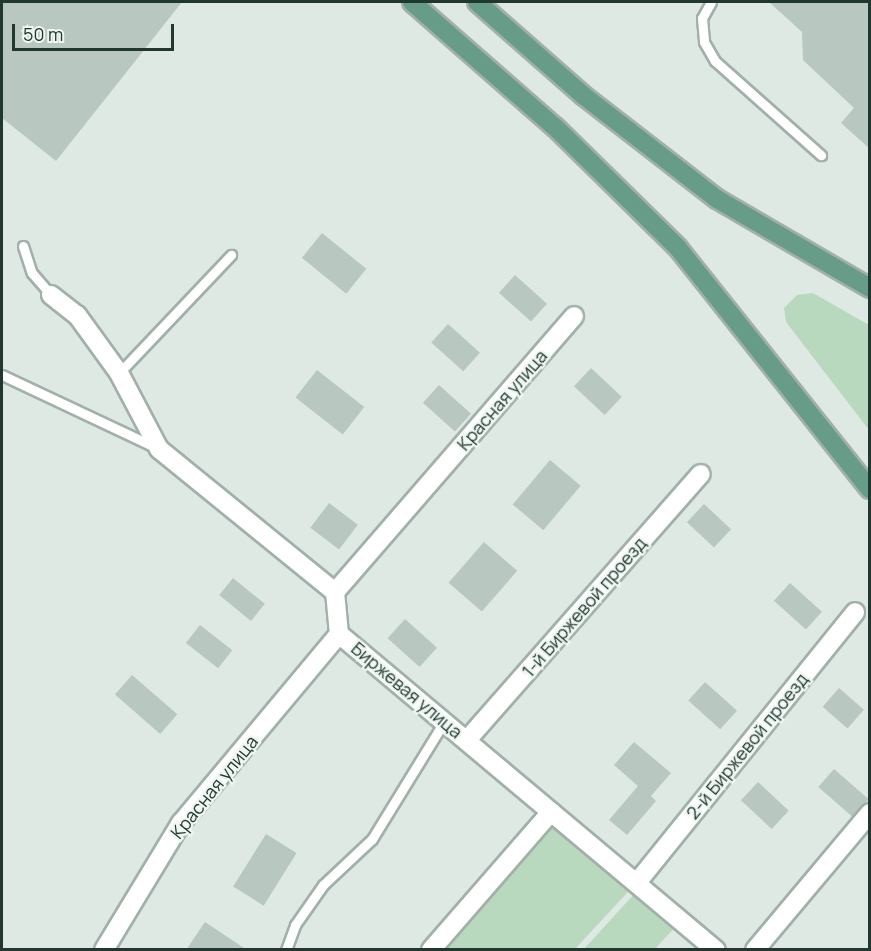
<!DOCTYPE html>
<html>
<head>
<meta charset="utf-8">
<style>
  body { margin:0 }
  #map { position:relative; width:871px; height:951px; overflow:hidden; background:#dfe9e4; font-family:Manrope,sans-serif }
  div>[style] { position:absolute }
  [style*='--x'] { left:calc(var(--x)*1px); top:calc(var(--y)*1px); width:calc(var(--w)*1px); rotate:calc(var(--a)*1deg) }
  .green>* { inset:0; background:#b9d9bf }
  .building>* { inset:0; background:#b8c7bf; transform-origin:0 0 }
  .roads { filter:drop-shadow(2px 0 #a2b0aa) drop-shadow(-2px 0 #a2b0aa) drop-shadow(0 2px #a2b0aa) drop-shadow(0 -2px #a2b0aa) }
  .service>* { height:9px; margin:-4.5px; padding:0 4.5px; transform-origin:4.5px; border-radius:4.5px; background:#fff }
  .minor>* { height:18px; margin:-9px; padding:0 9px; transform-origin:9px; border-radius:9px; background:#fff }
  .primary>* { height:18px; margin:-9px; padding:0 9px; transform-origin:9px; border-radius:9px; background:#679c89 }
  span { translate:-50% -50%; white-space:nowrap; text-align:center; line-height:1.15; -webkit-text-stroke:4.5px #eff6f2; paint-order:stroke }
  .street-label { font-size:18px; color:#213830 }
  .frame { position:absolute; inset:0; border:3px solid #213830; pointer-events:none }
  .scale { position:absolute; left:12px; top:24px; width:162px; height:27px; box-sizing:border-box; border:3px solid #213830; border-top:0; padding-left:8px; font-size:18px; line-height:21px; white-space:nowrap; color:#213830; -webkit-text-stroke:4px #eff6f2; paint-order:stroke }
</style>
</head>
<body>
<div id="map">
  <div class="green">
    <div style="clip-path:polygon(813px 293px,869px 325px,869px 430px,786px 322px,784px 308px,797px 295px)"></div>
    <div style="clip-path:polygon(551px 812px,639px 880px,575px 949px,431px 950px)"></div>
    <div style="clip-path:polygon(636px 892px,675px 927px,655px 949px,583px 950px)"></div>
  </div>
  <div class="building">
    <div style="clip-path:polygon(2px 2px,182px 2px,56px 161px,2px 118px)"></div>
    <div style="clip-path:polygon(769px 2px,870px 2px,870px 149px,841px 123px,854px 108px,803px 60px,802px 32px)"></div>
    <div style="left:322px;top:233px;width:57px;height:32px;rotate:39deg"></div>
    <div style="left:515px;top:275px;width:43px;height:24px;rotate:42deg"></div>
    <div style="left:448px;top:324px;width:43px;height:25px;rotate:42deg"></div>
    <div style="left:591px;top:368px;width:42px;height:25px;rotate:43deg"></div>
    <div style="left:317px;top:370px;width:60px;height:35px;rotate:38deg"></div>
    <div style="left:439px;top:385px;width:43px;height:24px;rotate:42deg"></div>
    <div style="left:550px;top:460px;width:40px;height:58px;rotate:40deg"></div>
    <div style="left:329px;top:503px;width:36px;height:31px;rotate:37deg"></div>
    <div style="left:704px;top:504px;width:37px;height:25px;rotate:43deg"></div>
    <div style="left:484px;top:542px;width:44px;height:54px;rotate:41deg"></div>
    <div style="left:233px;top:578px;width:41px;height:22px;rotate:39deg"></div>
    <div style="left:790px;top:583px;width:43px;height:24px;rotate:42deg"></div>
    <div style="left:405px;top:619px;width:43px;height:26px;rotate:42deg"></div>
    <div style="left:200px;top:625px;width:41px;height:23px;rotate:38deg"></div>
    <div style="left:132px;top:675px;width:60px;height:26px;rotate:41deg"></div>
    <div style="left:705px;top:682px;width:43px;height:25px;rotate:42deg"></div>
    <div style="left:839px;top:688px;width:33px;height:25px;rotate:41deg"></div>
    <div style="clip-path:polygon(634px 742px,671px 773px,651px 796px,656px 801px,627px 835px,609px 820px,638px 786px,614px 765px)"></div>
    <div style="left:834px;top:769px;width:46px;height:24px;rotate:41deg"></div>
    <div style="left:758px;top:782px;width:42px;height:25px;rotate:43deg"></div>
    <div style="left:266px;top:834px;width:36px;height:62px;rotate:32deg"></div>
    <div style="clip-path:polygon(205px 922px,247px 950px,186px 950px)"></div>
  </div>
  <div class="roads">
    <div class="service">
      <div style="--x:711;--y:2;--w:18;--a:119"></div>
      <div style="--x:702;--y:18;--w:24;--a:85"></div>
      <div style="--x:704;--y:42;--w:22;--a:60"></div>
      <div style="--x:715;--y:61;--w:142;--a:41.6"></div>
      <div style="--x:23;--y:246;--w:28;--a:72"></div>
      <div style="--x:32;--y:273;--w:29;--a:49"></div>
      <div style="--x:119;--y:373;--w:163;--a:-46.5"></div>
      <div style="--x:2;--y:375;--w:171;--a:25.2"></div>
      <div style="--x:286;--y:950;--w:27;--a:-70"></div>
      <div style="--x:295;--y:925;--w:49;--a:-55"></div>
      <div style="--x:323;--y:885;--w:67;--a:-43.2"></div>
      <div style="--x:372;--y:839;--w:137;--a:-58.4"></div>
    </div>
    <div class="minor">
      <div style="--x:51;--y:295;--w:33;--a:38"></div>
      <div style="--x:77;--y:315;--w:72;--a:54.1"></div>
      <div style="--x:119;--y:373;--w:86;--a:62.2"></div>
      <div style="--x:159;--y:449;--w:227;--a:39.1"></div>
      <div style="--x:335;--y:592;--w:42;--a:84.6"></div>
      <div style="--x:339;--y:634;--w:492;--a:40"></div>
      <div style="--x:335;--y:592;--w:365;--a:-49.1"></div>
      <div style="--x:467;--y:740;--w:354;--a:-48.7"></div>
      <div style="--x:639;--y:880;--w:344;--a:-51.1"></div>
      <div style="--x:104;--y:950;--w:149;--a:-58.8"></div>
      <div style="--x:181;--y:823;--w:246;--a:-50.1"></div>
      <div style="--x:431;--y:950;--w:183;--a:-49"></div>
      <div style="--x:755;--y:950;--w:179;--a:-50"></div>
    </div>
    <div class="primary">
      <div style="--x:412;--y:2;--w:190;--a:41.2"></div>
      <div style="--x:555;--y:127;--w:173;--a:44.5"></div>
      <div style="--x:678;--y:248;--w:308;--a:51.5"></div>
      <div style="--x:477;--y:2;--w:142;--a:41.3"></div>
      <div style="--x:584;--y:96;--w:168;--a:37.8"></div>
      <div style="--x:717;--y:199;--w:177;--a:30.2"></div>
    </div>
  </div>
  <div class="street-label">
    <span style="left:502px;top:400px;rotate:-49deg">Красная улица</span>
    <span style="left:584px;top:607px;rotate:-49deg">1-й Биржевой проезд</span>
    <span style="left:407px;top:690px;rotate:40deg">Биржевая улица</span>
    <span style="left:747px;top:746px;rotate:-51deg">2-й Биржевой проезд</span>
    <span style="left:214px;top:787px;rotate:-51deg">Красная улица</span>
  </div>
  <div class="frame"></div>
  <div class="scale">50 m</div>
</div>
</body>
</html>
